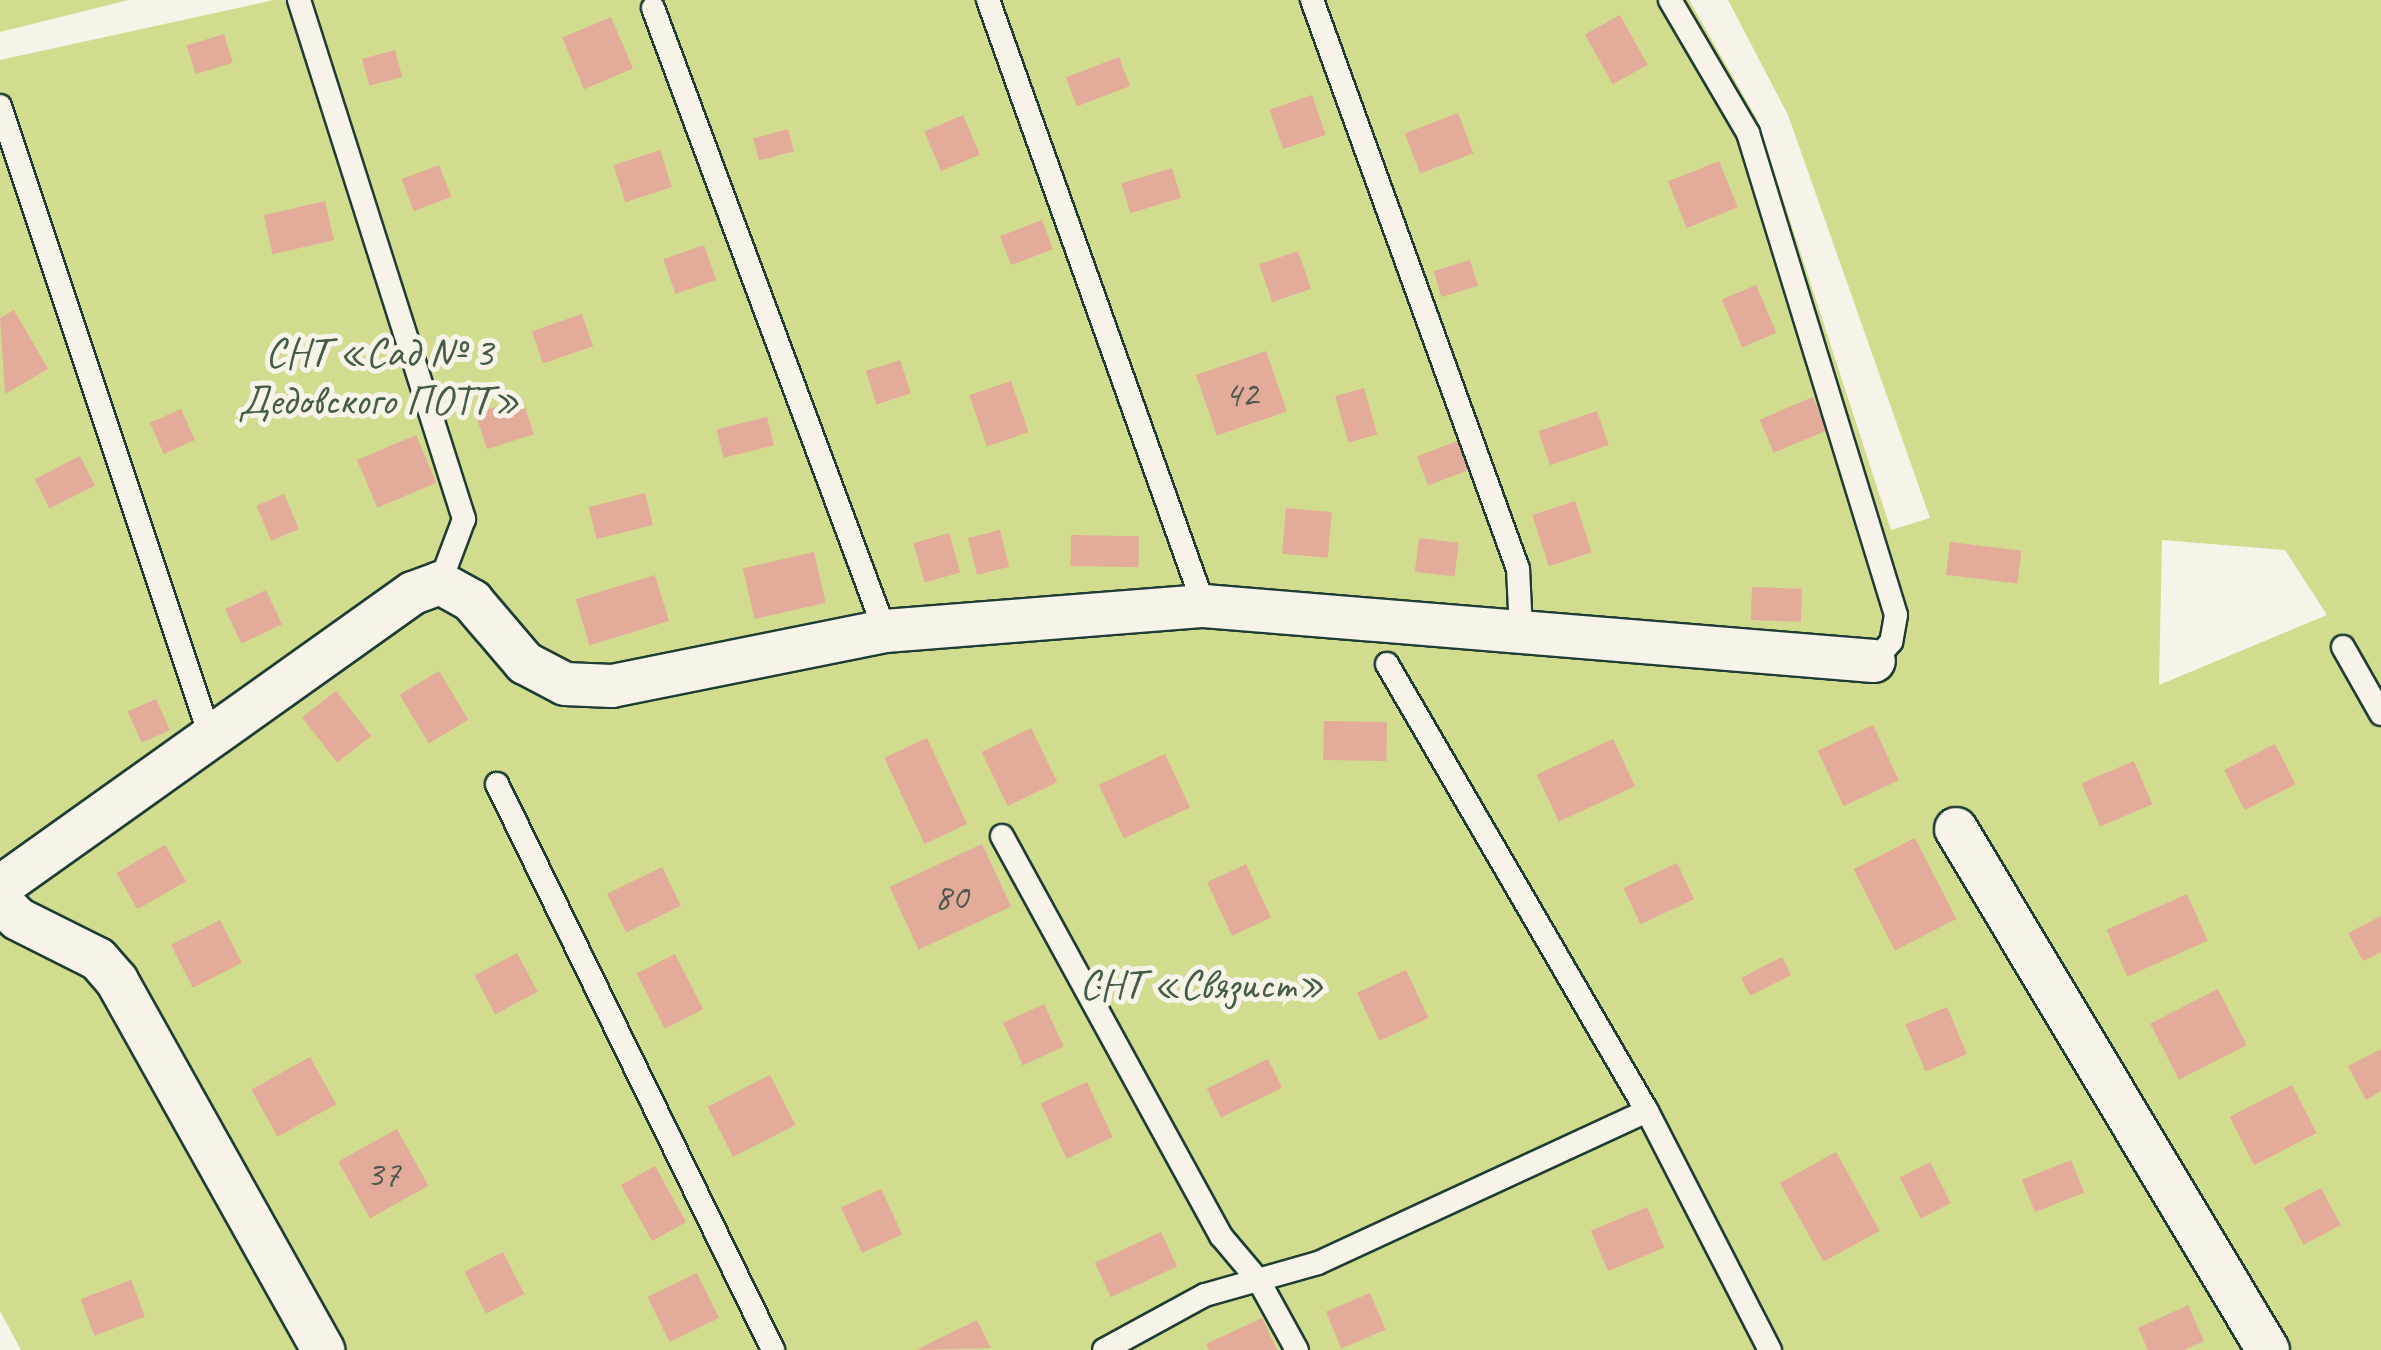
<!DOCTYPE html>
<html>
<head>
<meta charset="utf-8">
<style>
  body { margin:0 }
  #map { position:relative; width:2381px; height:1350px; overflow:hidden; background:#f7f3e8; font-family:Caveat,sans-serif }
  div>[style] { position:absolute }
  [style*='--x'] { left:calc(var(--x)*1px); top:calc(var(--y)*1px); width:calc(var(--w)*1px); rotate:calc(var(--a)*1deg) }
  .green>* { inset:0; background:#d1dc8f }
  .building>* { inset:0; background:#e3ab9a; transform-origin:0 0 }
  .roads { filter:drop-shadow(2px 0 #1f3d34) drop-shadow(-2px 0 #1f3d34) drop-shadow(0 2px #1f3d34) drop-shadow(0 -2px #1f3d34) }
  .service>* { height:22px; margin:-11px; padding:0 11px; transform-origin:11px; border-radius:11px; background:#f7f3e8 }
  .minor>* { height:42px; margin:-21px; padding:0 21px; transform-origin:21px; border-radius:21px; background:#f7f3e8 }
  span { translate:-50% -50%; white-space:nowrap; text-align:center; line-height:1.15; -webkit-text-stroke:10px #f7f3e8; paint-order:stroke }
  .number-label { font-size:38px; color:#50584e }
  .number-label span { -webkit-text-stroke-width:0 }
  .park-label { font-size:42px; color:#435d46 }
</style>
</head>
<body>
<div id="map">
  <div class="green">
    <div style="clip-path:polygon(0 0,129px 0,0 32px)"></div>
    <div style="clip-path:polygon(evenodd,274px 0,1689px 0,1757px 119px,1891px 530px,1930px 518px,1788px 115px,1728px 0,2381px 0,2381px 1350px,21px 1350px,0 1311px,0 60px,274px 0,2162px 540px,2285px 550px,2327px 615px,2159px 685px,2162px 540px)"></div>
  </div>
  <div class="building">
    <div style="left:1620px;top:15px;width:57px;height:40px;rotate:61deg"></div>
    <div style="left:611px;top:17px;width:56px;height:53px;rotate:67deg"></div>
    <div style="left:224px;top:34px;width:30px;height:39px;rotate:73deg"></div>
    <div style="left:395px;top:50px;width:28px;height:34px;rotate:75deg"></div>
    <div style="left:1119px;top:57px;width:31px;height:57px;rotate:69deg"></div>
    <div style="left:1312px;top:95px;width:42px;height:45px;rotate:71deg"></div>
    <div style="left:1458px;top:113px;width:43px;height:57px;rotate:69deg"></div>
    <div style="left:963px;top:115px;width:43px;height:42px;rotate:67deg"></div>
    <div style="left:788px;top:129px;width:23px;height:36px;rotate:75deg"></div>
    <div style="left:660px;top:150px;width:39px;height:49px;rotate:72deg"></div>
    <div style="left:1719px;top:161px;width:50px;height:55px;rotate:68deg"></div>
    <div style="left:439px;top:165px;width:34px;height:40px;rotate:69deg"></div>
    <div style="left:1172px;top:168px;width:31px;height:53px;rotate:73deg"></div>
    <div style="left:325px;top:201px;width:40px;height:63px;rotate:77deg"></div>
    <div style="left:1042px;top:220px;width:31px;height:45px;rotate:69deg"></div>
    <div style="left:704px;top:245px;width:37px;height:43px;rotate:71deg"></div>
    <div style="left:1298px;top:251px;width:40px;height:41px;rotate:71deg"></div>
    <div style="left:1470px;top:260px;width:27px;height:38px;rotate:73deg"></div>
    <div style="left:1756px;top:285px;width:52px;height:37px;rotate:67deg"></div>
    <div style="clip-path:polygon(14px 310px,48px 369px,5px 394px,0 318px)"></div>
    <div style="left:582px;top:314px;width:34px;height:53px;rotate:71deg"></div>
    <div style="left:1266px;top:351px;width:64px;height:74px;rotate:71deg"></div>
    <div style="left:900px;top:360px;width:35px;height:36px;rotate:72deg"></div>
    <div style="left:1011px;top:381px;width:54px;height:44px;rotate:71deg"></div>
    <div style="left:1364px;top:388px;width:48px;height:30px;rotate:74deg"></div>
    <div style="left:1813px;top:397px;width:36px;height:58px;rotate:67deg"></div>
    <div style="left:522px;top:398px;width:38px;height:49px;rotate:72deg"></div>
    <div style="left:181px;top:409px;width:34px;height:34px;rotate:66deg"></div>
    <div style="left:1597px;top:411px;width:36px;height:62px;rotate:71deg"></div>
    <div style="left:767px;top:417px;width:29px;height:52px;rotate:76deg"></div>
    <div style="left:416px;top:435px;width:52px;height:64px;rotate:67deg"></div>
    <div style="left:1460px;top:440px;width:31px;height:46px;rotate:69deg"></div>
    <div style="left:80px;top:456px;width:33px;height:51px;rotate:63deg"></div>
    <div style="left:645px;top:493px;width:33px;height:58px;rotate:76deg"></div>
    <div style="left:284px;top:494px;width:38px;height:30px;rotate:67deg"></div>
    <div style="left:1575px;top:501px;width:54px;height:45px;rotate:72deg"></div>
    <div style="left:1286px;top:508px;width:46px;height:46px;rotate:5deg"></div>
    <div style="left:1000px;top:530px;width:38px;height:33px;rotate:76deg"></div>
    <div style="left:949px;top:533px;width:41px;height:37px;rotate:74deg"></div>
    <div style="left:1071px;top:535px;width:68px;height:31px;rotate:1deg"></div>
    <div style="left:1419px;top:538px;width:40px;height:34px;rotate:7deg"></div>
    <div style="left:1950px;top:542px;width:72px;height:33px;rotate:7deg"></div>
    <div style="left:814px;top:552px;width:52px;height:73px;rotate:77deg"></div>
    <div style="left:655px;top:575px;width:48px;height:83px;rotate:73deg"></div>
    <div style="left:1752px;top:587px;width:50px;height:33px;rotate:2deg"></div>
    <div style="left:266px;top:590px;width:38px;height:45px;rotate:65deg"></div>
    <div style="left:439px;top:671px;width:57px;height:46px;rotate:59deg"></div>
    <div style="left:336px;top:691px;width:57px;height:43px;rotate:52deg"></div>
    <div style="left:156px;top:699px;width:34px;height:31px;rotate:66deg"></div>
    <div style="left:1324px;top:721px;width:63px;height:39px;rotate:1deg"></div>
    <div style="left:1873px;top:725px;width:61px;height:61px;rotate:65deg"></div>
    <div style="left:1031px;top:728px;width:60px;height:55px;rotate:64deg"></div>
    <div style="left:927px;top:738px;width:95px;height:47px;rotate:65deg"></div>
    <div style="left:1613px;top:739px;width:52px;height:84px;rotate:65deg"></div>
    <div style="left:2275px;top:744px;width:45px;height:57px;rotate:63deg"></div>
    <div style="left:1165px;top:754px;width:59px;height:73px;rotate:65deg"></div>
    <div style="left:2134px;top:761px;width:47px;height:57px;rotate:67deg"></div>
    <div style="left:1915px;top:838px;width:91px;height:69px;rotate:63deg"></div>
    <div style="left:982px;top:844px;width:69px;height:102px;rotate:65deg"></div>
    <div style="left:165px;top:845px;width:42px;height:56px;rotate:60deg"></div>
    <div style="left:1677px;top:863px;width:40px;height:59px;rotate:65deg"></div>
    <div style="left:1246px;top:864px;width:59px;height:43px;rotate:65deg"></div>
    <div style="left:662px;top:867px;width:43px;height:61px;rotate:64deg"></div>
    <div style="left:2187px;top:894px;width:51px;height:88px;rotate:66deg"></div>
    <div style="clip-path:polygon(2381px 916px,2381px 952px,2363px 961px,2348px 933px)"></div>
    <div style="left:220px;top:920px;width:48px;height:55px;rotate:63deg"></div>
    <div style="left:517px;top:953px;width:44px;height:48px;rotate:62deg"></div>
    <div style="left:675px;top:954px;width:62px;height:43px;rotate:63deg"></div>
    <div style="left:1782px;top:957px;width:20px;height:46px;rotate:63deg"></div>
    <div style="left:1406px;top:970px;width:53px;height:54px;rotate:65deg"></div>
    <div style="left:2218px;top:989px;width:63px;height:76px;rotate:63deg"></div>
    <div style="left:1044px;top:1004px;width:47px;height:45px;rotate:65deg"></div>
    <div style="left:1947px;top:1007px;width:51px;height:45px;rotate:67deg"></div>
    <div style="clip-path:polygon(2381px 1049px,2381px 1091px,2366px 1100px,2348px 1066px)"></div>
    <div style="left:310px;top:1057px;width:54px;height:67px;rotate:61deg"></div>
    <div style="left:1268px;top:1059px;width:32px;height:68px;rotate:64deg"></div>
    <div style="left:770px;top:1075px;width:56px;height:70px;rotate:63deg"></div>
    <div style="left:1087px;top:1082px;width:61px;height:51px;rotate:65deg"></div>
    <div style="left:2292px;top:1085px;width:54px;height:70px;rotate:63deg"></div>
    <div style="left:397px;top:1129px;width:65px;height:67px;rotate:61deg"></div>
    <div style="left:1836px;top:1152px;width:90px;height:64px;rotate:61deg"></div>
    <div style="left:2071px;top:1160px;width:35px;height:53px;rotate:68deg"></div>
    <div style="left:1930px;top:1162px;width:46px;height:34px;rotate:63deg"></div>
    <div style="left:655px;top:1166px;width:64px;height:39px;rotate:61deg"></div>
    <div style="left:2321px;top:1188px;width:42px;height:42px;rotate:62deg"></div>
    <div style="left:881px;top:1189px;width:50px;height:44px;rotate:65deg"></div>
    <div style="left:1647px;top:1207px;width:44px;height:61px;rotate:67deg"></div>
    <div style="left:1161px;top:1232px;width:38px;height:73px;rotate:65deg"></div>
    <div style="left:503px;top:1252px;width:47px;height:43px;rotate:63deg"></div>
    <div style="left:697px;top:1273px;width:50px;height:55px;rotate:64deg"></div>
    <div style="left:131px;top:1280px;width:39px;height:54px;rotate:69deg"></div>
    <div style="left:1370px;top:1293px;width:40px;height:48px;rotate:67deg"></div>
    <div style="clip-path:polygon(2188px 1305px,2204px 1341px,2184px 1350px,2148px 1350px,2138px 1328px)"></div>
    <div style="clip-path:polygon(1262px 1318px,1277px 1350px,1209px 1350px,1206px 1344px)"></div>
    <div style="clip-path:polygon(977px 1320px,991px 1348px,916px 1350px)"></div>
  </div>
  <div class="roads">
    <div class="service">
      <div style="--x:299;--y:0;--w:545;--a:72.36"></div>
      <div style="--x:464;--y:519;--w:68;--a:110.6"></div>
      <div style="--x:988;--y:0;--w:643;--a:70.38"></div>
      <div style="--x:1312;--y:0;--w:605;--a:70.1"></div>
      <div style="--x:1518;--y:569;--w:61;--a:87.2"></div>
      <div style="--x:1670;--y:0;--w:154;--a:59.6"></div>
      <div style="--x:1748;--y:133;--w:504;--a:72.93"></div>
      <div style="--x:1896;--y:615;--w:27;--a:100"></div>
      <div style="--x:1891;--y:642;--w:25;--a:132"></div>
      <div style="--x:653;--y:8;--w:665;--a:69.58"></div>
      <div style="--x:0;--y:106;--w:667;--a:71.57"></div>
      <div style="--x:2343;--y:647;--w:77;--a:60.4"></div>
      <div style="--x:1387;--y:664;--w:517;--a:59.82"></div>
      <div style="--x:1647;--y:1111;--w:269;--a:62.8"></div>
      <div style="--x:497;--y:784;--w:630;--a:64"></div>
      <div style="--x:1002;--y:836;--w:456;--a:61.3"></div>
      <div style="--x:1221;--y:1236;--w:59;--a:49.8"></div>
      <div style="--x:1259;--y:1281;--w:79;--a:61.2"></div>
      <div style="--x:1104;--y:1350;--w:115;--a:-28.6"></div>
      <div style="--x:1205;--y:1295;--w:117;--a:-15.8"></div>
      <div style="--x:1318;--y:1263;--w:362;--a:-24.8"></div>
    </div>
    <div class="minor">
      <div style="--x:1956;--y:829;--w:607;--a:59.08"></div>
      <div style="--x:0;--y:887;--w:507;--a:-35.45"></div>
      <div style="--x:413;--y:593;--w:29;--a:-20"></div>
      <div style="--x:440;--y:583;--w:37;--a:29"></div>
      <div style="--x:472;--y:601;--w:82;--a:49.5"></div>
      <div style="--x:525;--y:663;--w:45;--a:27.7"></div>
      <div style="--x:565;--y:684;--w:47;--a:2.4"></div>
      <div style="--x:612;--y:686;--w:278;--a:-11.4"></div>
      <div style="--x:885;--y:631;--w:320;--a:-4.5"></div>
      <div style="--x:1204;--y:606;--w:672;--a:4.69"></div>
      <div style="--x:0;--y:901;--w:25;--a:45"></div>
      <div style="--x:18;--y:919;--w:89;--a:26.6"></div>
      <div style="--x:98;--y:959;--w:29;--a:49"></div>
      <div style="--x:117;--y:981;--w:423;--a:60.8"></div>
    </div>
  </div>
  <div class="number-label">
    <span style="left:1241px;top:394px">42</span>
    <span style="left:951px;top:897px">80</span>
    <span style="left:383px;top:1174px">37</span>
  </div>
  <div class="park-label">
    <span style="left:379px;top:377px">СНТ «Сад № 3<br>Дедовского ПОТТ»</span>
    <span style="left:1202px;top:985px">СНТ «Связист»</span>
  </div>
</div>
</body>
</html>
